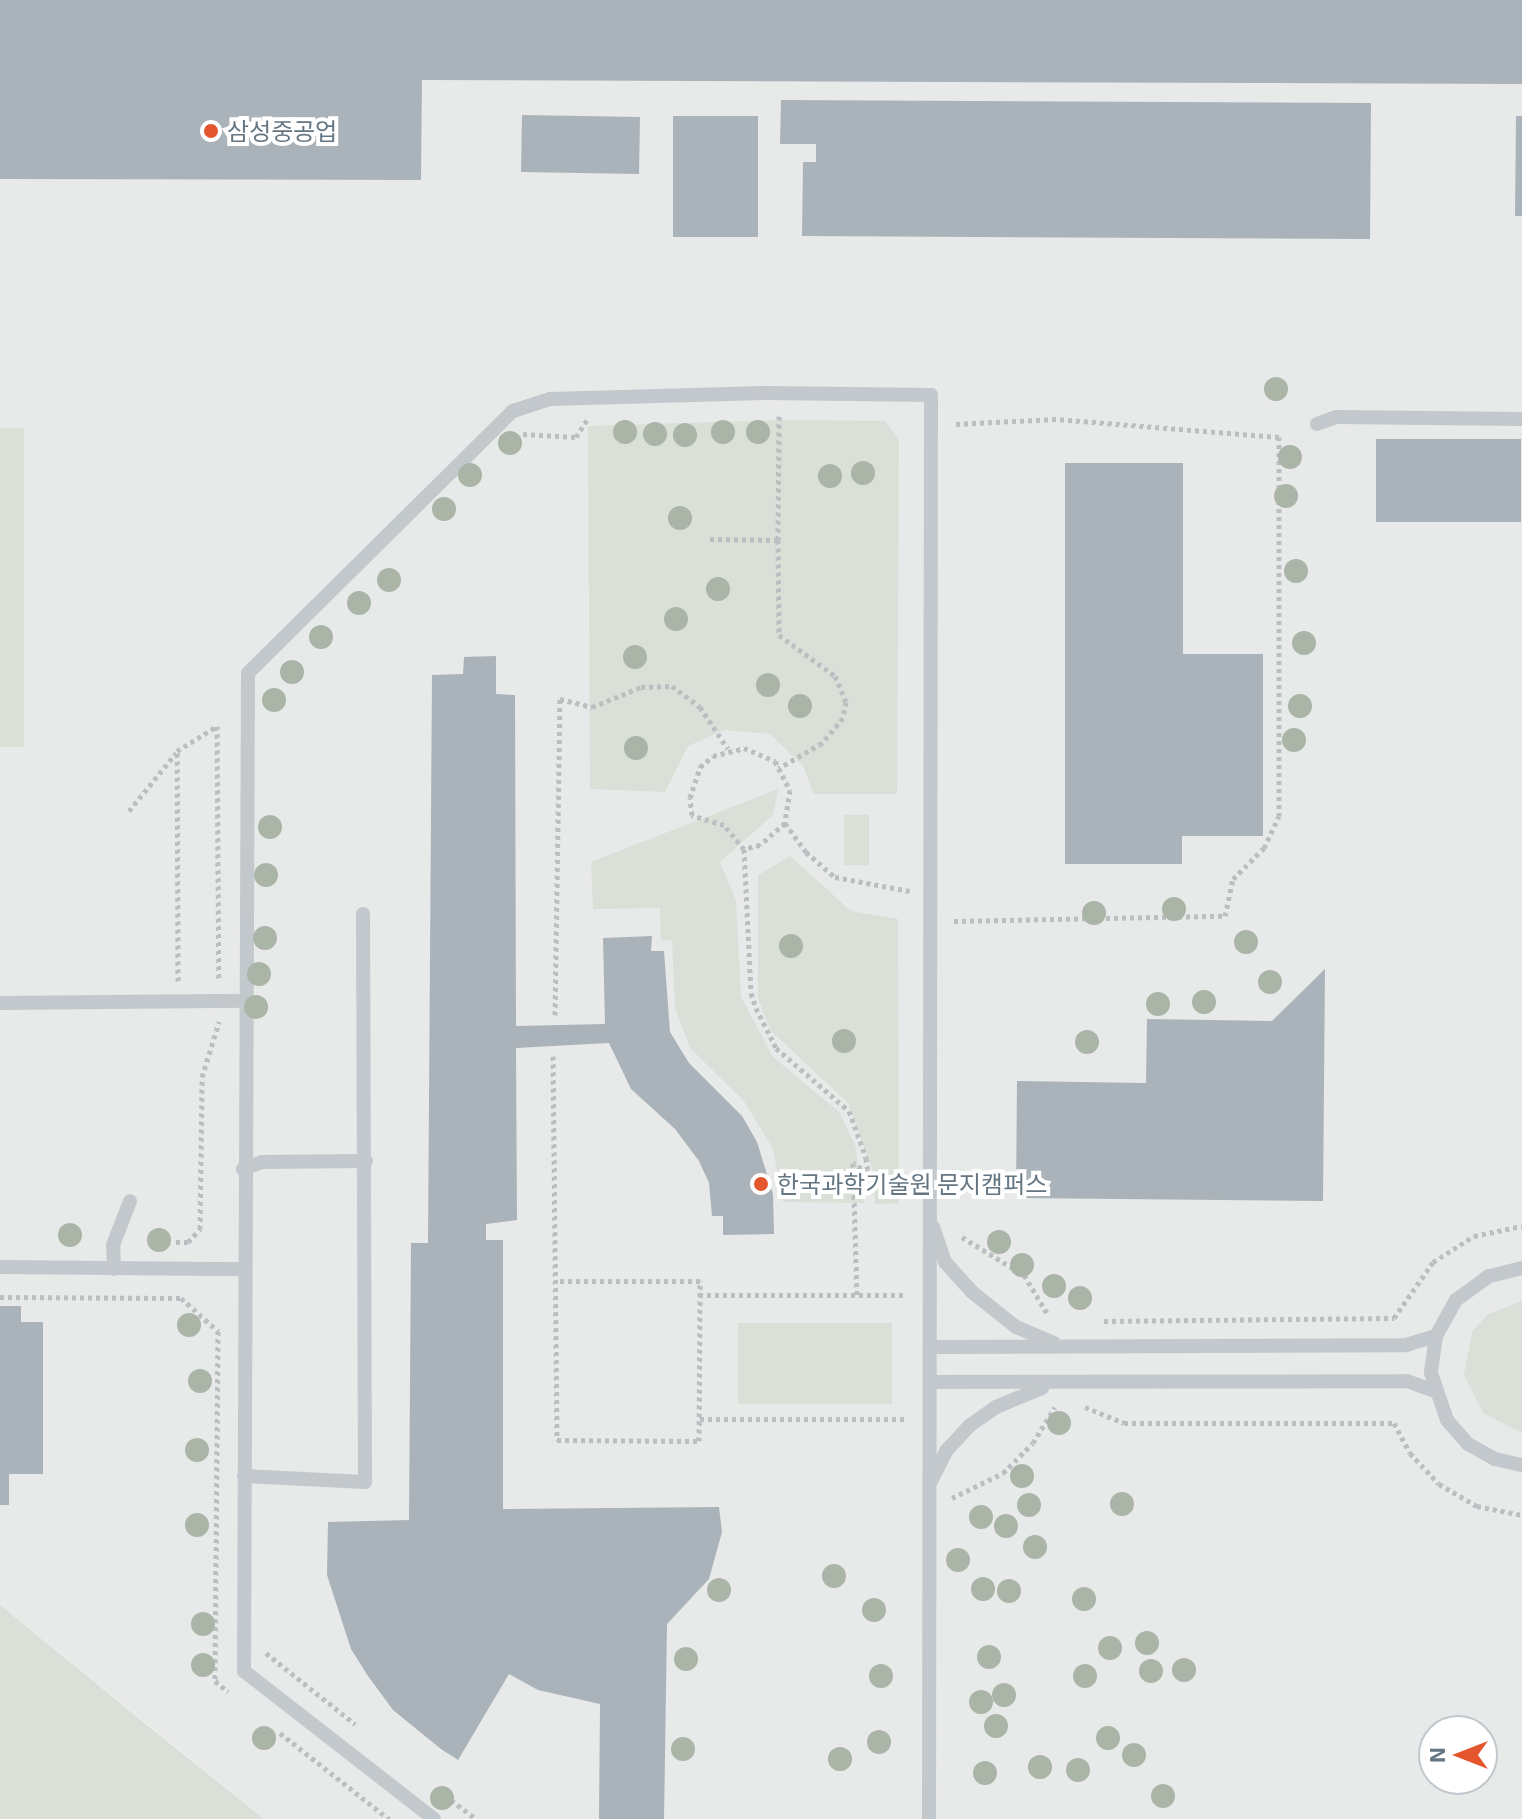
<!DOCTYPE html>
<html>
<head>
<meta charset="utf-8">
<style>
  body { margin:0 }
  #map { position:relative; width:1522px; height:1819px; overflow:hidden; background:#fafaf8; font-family:"Exo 2","Noto Sans KR",sans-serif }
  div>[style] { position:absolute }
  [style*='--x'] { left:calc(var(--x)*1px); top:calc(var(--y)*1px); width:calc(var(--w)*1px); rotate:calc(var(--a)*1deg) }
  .built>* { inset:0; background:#e8e9e9 }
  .green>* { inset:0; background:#dadfd7; transform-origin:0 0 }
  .building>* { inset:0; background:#aab3b9; transform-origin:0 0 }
  .path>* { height:5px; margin-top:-2.5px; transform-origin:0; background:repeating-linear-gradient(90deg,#bbbfc2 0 4px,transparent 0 8px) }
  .lane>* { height:14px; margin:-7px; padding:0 7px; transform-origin:7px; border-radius:7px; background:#c3c8cc }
  .trees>* { width:24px; height:24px; margin:-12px; border-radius:50%; background:#aab4a7 }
  .dots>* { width:22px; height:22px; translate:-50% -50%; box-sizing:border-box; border:4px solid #fff; border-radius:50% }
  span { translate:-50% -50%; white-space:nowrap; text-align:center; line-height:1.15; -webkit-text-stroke:8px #fff; paint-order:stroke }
  .poi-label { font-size:24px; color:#657683 }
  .left { translate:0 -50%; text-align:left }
  .north { position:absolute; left:1418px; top:1715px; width:80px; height:80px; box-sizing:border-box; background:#fff; border:2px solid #c1c8cd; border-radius:50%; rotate:270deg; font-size:22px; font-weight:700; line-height:32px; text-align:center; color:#657683 }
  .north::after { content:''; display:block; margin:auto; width:28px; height:36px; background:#e4572e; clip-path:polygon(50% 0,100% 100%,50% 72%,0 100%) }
</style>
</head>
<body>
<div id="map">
  <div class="built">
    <div style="clip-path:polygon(evenodd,0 0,1522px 0,1522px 1819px,264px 1819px,0 1605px,0 0,1434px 1731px,1482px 1731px,1482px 1779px,1434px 1779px,1434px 1731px)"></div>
  </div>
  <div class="green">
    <div style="clip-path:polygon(784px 420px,885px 421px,899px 440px,897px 794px,814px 794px,803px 766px,770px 734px,724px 730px,688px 746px,665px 792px,590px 789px,588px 426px)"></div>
    <div style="left:0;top:428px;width:24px;height:319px"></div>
    <div style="clip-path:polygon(778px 789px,773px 815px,720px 862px,736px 900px,741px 997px,773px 1057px,839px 1112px,855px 1145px,864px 1203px,783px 1202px,773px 1149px,744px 1101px,690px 1048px,675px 1008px,672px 940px,661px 941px,660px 908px,593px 909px,591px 862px)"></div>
    <div style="left:844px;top:815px;width:25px;height:50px"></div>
    <div style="clip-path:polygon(790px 856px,851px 911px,898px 919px,899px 1203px,875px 1204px,873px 1171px,848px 1103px,771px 1031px,758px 999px,758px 875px)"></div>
    <div style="clip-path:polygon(1522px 1301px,1522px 1432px,1520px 1432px,1483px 1413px,1464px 1375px,1472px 1332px,1487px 1315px)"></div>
    <div style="left:738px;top:1323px;width:154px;height:81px"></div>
    <div style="clip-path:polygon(0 1605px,162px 1737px,264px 1819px,0 1819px)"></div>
  </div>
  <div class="building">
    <div style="clip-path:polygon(0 0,1522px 0,1522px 84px,422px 80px,421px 180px,0 179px)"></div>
    <div style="clip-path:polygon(781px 100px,1371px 103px,1370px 239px,802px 236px,803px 162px,816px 162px,816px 144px,780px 144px)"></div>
    <div style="left:522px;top:115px;width:118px;height:57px;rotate:1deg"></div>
    <div style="left:673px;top:116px;width:85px;height:121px"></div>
    <div style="clip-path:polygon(1516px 116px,1522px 116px,1522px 216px,1515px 216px)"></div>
    <div style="left:1521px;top:439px;width:83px;height:145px;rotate:90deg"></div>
    <div style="clip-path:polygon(1065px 463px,1183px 463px,1183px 654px,1263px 654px,1263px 836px,1182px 836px,1182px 864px,1065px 864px)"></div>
    <div style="clip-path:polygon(496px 656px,496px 694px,515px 695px,516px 1026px,605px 1024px,603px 938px,652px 936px,651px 951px,664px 951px,670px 1032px,689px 1063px,742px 1116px,757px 1142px,773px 1194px,774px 1234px,723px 1235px,723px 1216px,712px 1216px,709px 1183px,699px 1161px,675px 1129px,631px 1089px,609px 1043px,516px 1048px,517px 1220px,486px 1224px,486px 1240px,503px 1240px,503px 1509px,719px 1507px,722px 1532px,709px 1579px,667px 1624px,664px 1819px,599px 1819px,600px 1704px,538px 1690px,509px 1674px,458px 1760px,441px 1749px,393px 1710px,368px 1676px,351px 1649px,327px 1575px,328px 1522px,409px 1520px,411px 1243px,428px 1243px,432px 675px,463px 674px,464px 657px)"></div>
    <div style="clip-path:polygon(1325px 969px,1323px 1201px,1016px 1198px,1017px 1081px,1146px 1083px,1147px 1019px,1272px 1021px)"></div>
    <div style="clip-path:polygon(0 1306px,21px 1306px,21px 1322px,43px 1322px,43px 1474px,9px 1474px,9px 1505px,0 1505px)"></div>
  </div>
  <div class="path">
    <div style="--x:523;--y:434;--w:53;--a:3.2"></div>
    <div style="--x:576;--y:437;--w:20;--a:-57"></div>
    <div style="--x:710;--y:539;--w:68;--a:0.8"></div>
    <div style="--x:778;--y:540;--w:124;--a:-89.5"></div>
    <div style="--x:778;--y:540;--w:95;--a:89.4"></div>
    <div style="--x:779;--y:635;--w:69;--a:36.2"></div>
    <div style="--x:835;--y:676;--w:28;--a:67"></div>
    <div style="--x:846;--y:702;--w:16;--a:101"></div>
    <div style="--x:843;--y:718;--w:33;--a:130"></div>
    <div style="--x:822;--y:743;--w:50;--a:149.8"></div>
    <div style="--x:217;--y:726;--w:255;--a:89.6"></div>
    <div style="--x:744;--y:748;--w:34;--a:23"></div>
    <div style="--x:775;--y:761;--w:33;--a:63"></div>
    <div style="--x:790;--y:790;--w:33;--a:99"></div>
    <div style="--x:785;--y:823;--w:33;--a:139"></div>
    <div style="--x:760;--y:845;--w:16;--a:166"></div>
    <div style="--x:744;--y:849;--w:31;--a:-130"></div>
    <div style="--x:724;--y:825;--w:34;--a:-163"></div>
    <div style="--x:692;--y:815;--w:17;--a:-97"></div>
    <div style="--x:690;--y:798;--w:33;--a:-72"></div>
    <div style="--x:700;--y:767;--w:17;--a:-40"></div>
    <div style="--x:713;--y:756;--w:32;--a:-14"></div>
    <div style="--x:129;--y:811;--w:75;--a:-51"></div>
    <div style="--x:785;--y:823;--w:36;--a:54"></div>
    <div style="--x:806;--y:852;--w:38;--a:41"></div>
    <div style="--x:835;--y:877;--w:76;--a:10.6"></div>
    <div style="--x:744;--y:849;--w:144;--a:87.2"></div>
    <div style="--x:751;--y:993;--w:16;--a:72"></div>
    <div style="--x:756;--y:1008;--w:45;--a:63.4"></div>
    <div style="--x:776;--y:1048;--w:96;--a:40.8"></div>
    <div style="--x:849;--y:1111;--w:50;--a:70.1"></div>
    <div style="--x:866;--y:1158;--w:15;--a:82"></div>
    <div style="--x:868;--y:1173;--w:18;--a:-146"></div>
    <div style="--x:853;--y:1163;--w:132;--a:88.3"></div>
    <div style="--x:954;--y:921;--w:271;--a:-1.1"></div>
    <div style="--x:1225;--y:916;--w:38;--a:-78"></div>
    <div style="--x:1233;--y:879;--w:44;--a:-45"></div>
    <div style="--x:1264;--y:848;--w:35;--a:-65"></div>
    <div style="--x:1279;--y:816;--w:379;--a:-90"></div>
    <div style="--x:1279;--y:437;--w:224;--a:-175.4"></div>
    <div style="--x:1056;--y:419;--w:101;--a:177.2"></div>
    <div style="--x:178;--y:981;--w:230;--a:-90.2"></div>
    <div style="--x:177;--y:751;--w:47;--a:-32"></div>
    <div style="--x:555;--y:1015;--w:316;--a:-89.1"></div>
    <div style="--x:560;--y:699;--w:33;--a:14"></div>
    <div style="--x:592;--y:707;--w:53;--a:-22.2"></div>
    <div style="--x:641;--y:687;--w:31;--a:-2"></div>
    <div style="--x:672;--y:686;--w:35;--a:37"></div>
    <div style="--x:700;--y:707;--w:50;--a:56.3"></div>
    <div style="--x:553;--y:1056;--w:384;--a:89.4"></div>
    <div style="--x:557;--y:1440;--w:142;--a:0.4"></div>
    <div style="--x:699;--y:1441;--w:160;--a:-89.6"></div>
    <div style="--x:700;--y:1281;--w:143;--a:180"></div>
    <div style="--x:962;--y:1237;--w:73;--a:31.5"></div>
    <div style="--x:1024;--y:1275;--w:44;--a:58.8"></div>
    <div style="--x:176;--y:1242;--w:12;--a:0"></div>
    <div style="--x:188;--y:1242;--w:18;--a:-47"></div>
    <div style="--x:200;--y:1229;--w:152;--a:-89.2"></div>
    <div style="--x:202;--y:1077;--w:58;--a:-72.8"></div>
    <div style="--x:699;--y:1295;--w:206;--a:0"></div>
    <div style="--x:0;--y:1297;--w:181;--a:0.3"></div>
    <div style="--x:181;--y:1298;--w:50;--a:41.7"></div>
    <div style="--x:218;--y:1331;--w:350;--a:90.5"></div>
    <div style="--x:215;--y:1681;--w:17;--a:40"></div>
    <div style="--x:1104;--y:1321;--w:290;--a:-0.6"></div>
    <div style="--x:1394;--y:1318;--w:68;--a:-55.1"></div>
    <div style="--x:1433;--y:1262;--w:49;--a:-32.4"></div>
    <div style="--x:1474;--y:1236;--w:49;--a:-11.8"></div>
    <div style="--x:1085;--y:1407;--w:42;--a:22.3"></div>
    <div style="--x:1124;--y:1423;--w:270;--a:0"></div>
    <div style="--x:1394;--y:1423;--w:34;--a:62"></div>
    <div style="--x:1410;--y:1453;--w:42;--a:46.9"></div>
    <div style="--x:1439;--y:1484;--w:44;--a:30.1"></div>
    <div style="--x:1477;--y:1506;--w:46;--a:11.3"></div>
    <div style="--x:700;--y:1419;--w:205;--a:0"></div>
    <div style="--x:952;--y:1498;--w:57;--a:-26.1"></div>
    <div style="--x:1003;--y:1473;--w:42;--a:-45"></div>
    <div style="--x:1033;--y:1443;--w:42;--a:-58.6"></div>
    <div style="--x:266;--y:1653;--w:114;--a:38.6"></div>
    <div style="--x:280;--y:1733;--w:139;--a:38.3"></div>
    <div style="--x:451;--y:1800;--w:31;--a:37"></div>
  </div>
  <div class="lane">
    <div style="--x:1317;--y:424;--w:20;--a:-20"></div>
    <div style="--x:1336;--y:417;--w:186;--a:0.6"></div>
    <div style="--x:0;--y:1003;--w:245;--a:-0.5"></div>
    <div style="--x:243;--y:1169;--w:20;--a:-20"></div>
    <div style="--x:262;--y:1162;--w:104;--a:-0.6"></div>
    <div style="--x:933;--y:1227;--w:37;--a:71"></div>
    <div style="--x:945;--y:1262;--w:40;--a:48"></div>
    <div style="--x:972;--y:1292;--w:56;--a:38.5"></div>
    <div style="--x:1016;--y:1327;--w:41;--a:22.8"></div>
    <div style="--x:0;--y:1267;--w:245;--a:0.5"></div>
    <div style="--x:1522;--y:1268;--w:34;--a:166"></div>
    <div style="--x:1489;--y:1276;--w:41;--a:144"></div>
    <div style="--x:1456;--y:1300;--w:41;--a:119.1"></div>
    <div style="--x:1436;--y:1336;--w:37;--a:98"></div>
    <div style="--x:1431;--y:1373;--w:50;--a:71.2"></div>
    <div style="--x:1447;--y:1420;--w:32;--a:49"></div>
    <div style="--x:1468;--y:1444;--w:31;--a:29"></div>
    <div style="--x:1495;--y:1459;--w:28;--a:13"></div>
    <div style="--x:114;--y:1269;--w:24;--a:-92"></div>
    <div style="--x:113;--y:1245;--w:47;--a:-68.9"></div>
    <div style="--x:930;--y:1347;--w:476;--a:-0.2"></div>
    <div style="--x:1406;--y:1345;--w:31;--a:-17"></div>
    <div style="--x:930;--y:1382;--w:477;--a:-0.1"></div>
    <div style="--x:1407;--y:1381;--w:29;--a:20"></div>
    <div style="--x:244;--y:1476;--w:121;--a:2.8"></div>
    <div style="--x:365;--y:1482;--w:568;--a:-90.2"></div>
    <div style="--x:931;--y:1481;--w:34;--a:-63"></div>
    <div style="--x:946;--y:1451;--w:34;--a:-47"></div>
    <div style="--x:969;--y:1426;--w:33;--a:-35"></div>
    <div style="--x:996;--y:1407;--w:50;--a:-22.4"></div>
    <div style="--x:434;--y:1819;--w:241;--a:-142.1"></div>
    <div style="--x:244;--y:1671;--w:998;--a:-89.77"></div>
    <div style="--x:248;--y:673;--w:373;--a:-44.7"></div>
    <div style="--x:513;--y:411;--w:39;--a:-18"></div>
    <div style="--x:550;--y:399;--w:216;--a:-1.6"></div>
    <div style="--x:766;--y:393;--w:165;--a:0.7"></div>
    <div style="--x:931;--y:395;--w:1424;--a:90.08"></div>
  </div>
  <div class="trees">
    <div style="left:1276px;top:389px"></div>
    <div style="left:625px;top:432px"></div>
    <div style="left:723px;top:432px"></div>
    <div style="left:758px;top:432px"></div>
    <div style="left:655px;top:434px"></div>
    <div style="left:685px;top:435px"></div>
    <div style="left:510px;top:443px"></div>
    <div style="left:1290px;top:457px"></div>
    <div style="left:863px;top:473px"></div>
    <div style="left:470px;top:475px"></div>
    <div style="left:830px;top:476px"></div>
    <div style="left:1286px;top:496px"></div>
    <div style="left:444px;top:509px"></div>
    <div style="left:680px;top:518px"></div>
    <div style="left:1296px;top:571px"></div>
    <div style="left:389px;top:580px"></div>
    <div style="left:718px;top:589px"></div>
    <div style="left:359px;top:603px"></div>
    <div style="left:676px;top:619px"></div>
    <div style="left:321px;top:637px"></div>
    <div style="left:1304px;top:643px"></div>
    <div style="left:635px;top:657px"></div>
    <div style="left:292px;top:672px"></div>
    <div style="left:768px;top:685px"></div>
    <div style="left:274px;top:700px"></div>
    <div style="left:800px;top:706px"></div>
    <div style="left:1300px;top:706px"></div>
    <div style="left:1294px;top:740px"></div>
    <div style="left:636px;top:748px"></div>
    <div style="left:270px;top:827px"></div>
    <div style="left:266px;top:875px"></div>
    <div style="left:1174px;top:909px"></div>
    <div style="left:1094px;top:913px"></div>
    <div style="left:265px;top:938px"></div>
    <div style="left:1246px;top:942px"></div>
    <div style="left:791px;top:946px"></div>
    <div style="left:259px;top:974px"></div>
    <div style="left:1270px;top:982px"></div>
    <div style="left:1204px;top:1002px"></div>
    <div style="left:1158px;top:1004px"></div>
    <div style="left:256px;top:1007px"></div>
    <div style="left:844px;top:1041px"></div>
    <div style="left:1087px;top:1042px"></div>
    <div style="left:70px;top:1235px"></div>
    <div style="left:159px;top:1240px"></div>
    <div style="left:999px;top:1242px"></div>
    <div style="left:1022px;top:1265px"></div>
    <div style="left:1054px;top:1286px"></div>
    <div style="left:1080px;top:1298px"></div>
    <div style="left:189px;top:1325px"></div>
    <div style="left:200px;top:1381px"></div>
    <div style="left:1059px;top:1423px"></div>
    <div style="left:197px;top:1450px"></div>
    <div style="left:1022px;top:1476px"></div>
    <div style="left:1122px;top:1504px"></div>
    <div style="left:1029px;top:1505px"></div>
    <div style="left:981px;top:1517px"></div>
    <div style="left:197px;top:1525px"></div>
    <div style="left:1006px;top:1526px"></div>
    <div style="left:1035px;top:1547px"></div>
    <div style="left:958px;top:1560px"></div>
    <div style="left:834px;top:1576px"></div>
    <div style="left:983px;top:1589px"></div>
    <div style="left:719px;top:1590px"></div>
    <div style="left:1009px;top:1591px"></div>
    <div style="left:1084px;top:1599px"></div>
    <div style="left:874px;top:1610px"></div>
    <div style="left:203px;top:1624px"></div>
    <div style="left:1147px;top:1643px"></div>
    <div style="left:1110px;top:1648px"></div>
    <div style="left:989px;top:1657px"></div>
    <div style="left:686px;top:1659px"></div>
    <div style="left:203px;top:1665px"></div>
    <div style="left:1184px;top:1670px"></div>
    <div style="left:1151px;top:1671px"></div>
    <div style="left:881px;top:1676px"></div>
    <div style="left:1085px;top:1676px"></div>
    <div style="left:1004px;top:1695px"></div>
    <div style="left:981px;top:1702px"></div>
    <div style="left:996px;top:1726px"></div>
    <div style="left:264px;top:1738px"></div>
    <div style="left:1108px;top:1738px"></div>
    <div style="left:879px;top:1742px"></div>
    <div style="left:683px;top:1749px"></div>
    <div style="left:1134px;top:1755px"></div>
    <div style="left:840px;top:1759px"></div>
    <div style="left:1040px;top:1767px"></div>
    <div style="left:1078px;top:1770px"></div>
    <div style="left:985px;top:1773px"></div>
    <div style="left:1163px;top:1796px"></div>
    <div style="left:442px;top:1798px"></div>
  </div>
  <div class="dots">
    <div style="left:211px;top:131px;background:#e4572e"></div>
    <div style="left:761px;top:1184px;background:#e4572e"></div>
  </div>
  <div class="poi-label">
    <span class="left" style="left:227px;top:131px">삼성중공업</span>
    <span class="left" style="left:777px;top:1184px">한국과학기술원 문지캠퍼스</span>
  </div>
  <div class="north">N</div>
</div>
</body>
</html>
